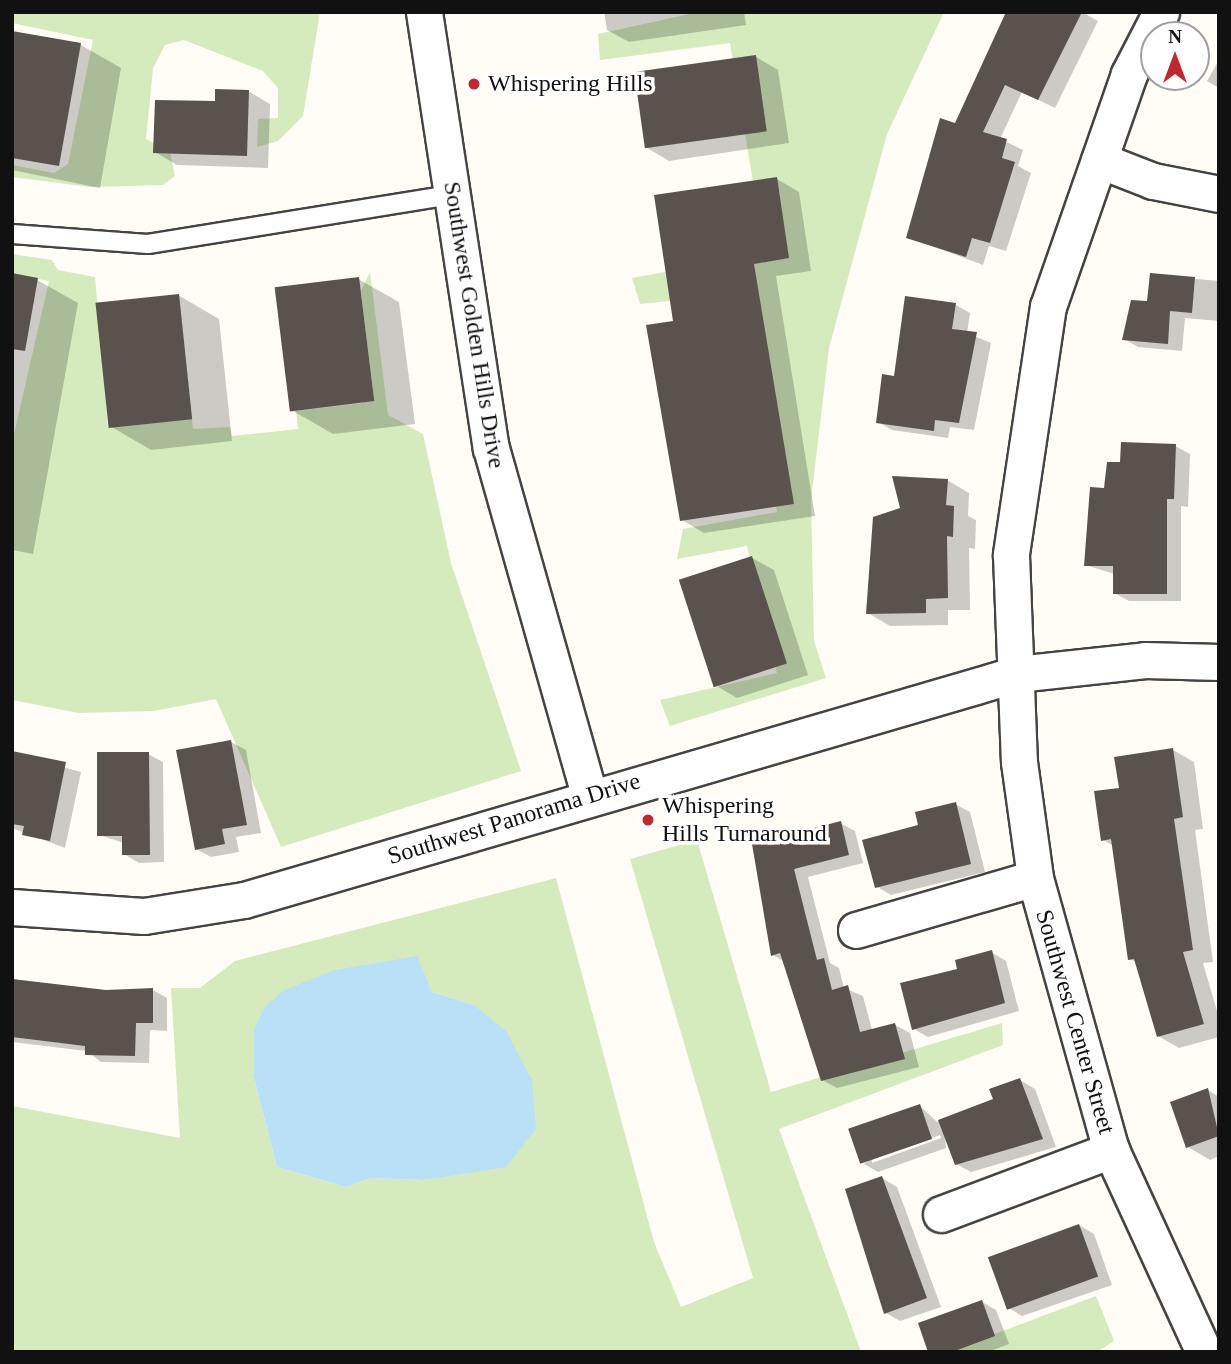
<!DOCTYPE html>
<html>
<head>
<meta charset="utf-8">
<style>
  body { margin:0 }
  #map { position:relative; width:1231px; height:1364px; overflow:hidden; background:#fffdf5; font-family:"Times New Roman",serif }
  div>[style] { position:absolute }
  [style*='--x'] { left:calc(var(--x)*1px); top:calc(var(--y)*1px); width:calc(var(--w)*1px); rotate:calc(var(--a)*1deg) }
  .green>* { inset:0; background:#d5ebbd }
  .water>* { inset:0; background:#b9e0f7 }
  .shadow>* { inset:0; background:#0003 }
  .building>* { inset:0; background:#5a524d; transform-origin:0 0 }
  .roads { filter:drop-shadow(2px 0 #444) drop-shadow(-2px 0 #444) drop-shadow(0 2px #444) drop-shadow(0 -2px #444) }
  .lane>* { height:18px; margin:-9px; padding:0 9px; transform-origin:9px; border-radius:9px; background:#fff }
  .street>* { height:35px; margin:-17.5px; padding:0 17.5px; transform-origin:17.5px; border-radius:17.5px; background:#fff }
  .dots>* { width:19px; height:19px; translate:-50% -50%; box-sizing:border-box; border:4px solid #fff; border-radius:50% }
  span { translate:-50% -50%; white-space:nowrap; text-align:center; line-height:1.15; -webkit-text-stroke:7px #fff; paint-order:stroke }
  .poi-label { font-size:24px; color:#111 }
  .left { translate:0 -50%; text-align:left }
  .street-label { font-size:24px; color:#111 }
  .frame { position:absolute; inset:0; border:14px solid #111; pointer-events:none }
  .north { position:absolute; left:1140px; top:21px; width:70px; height:70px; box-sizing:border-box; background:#fff; border:2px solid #a0a0a0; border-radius:50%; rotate:0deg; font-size:19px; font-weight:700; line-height:28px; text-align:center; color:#111 }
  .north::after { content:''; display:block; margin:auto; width:24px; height:32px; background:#c4262e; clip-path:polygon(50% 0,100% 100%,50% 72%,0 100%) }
</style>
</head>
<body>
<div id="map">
  <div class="green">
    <div style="clip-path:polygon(12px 12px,320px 12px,303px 116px,278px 141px,257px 147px,258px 119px,278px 118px,278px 88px,263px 71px,184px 40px,165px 45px,153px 68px,146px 139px,170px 153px,175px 176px,163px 185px,90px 187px,12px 177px,12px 165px,54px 173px,68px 164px,93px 40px,12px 23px)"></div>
    <div style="clip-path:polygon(699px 12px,944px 12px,887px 134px,829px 348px,811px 500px,814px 641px,826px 678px,670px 726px,660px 700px,777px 673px,747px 546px,677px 559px,683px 529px,777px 512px,748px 293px,640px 304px,632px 278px,765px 254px,730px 43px,600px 60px,598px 34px)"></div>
    <div style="clip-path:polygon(12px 254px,52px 260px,58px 270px,95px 277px,108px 427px,192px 419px,193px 429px,230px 427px,232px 436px,298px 429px,296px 411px,363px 403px,373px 391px,361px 291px,370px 272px,388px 415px,423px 434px,451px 563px,521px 771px,281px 847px,216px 699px,154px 711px,79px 713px,12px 700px,12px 443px,49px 281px,12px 274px)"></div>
    <div style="clip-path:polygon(evenodd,697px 840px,771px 1092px,1002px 1023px,1003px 1045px,779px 1129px,861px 1352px,12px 1352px,12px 1106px,180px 1138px,171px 988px,200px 988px,235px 961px,556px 878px,654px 1242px,681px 1307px,753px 1278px,630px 859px,697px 840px,432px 992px,474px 1005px,457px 1174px,424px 1180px,370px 1178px,346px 1187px,277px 1167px,254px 1078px,259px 1057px,432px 992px)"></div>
    <div style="clip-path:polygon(1096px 1296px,1114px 1341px,1097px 1352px,947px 1352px)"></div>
  </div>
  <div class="water">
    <div style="clip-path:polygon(417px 956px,432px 992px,474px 1005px,506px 1031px,532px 1080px,536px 1129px,506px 1167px,424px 1180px,370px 1178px,346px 1187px,277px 1167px,254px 1078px,254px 1030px,264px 1008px,284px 990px,335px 970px)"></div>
  </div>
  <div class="shadow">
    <div style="clip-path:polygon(604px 12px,744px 12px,746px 25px,629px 42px,607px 30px)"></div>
    <div style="clip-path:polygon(1006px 12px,1082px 12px,1098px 21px,1055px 108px,1022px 92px,1000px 139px,1023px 150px,1018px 166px,1031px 173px,1006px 251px,989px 246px,983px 265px,908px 237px)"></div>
    <div style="clip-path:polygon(12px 32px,81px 45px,121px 68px,100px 188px,12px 170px)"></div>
    <div style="clip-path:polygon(756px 57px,778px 70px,789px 143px,669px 161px,647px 148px)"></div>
    <div style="clip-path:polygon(1219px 60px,1219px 88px,1207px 81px)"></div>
    <div style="clip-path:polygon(248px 91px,270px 104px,268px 168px,177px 165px,155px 152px,216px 103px)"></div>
    <div style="clip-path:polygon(777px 179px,799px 192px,811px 271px,776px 276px,815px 516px,704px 533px,682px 520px,675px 323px)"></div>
    <div style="clip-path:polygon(12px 275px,37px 280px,78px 303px,33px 554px,12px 550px)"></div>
    <div style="clip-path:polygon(1151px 275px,1219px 281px,1219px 321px,1185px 318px,1182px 351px,1138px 347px,1124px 339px,1149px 303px)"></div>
    <div style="clip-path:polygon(358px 279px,399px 302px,415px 424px,333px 434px,293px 411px)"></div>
    <div style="clip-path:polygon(178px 295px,219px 319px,232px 441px,151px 450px,110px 426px)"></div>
    <div style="clip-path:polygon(907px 298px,956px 305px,970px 313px,967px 333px,991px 343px,974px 430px,950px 427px,948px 438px,892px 430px,878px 422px,895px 378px)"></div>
    <div style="clip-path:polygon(1175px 446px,1190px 454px,1188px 507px,1181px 506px,1181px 601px,1129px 601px,1114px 593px,1114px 574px,1086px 565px,1106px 489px,1122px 464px)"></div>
    <div style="clip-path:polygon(947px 480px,969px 493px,968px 516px,976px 520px,975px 549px,969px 548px,970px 610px,948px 610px,948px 625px,890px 626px,868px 613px,902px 510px)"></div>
    <div style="clip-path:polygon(752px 558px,774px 570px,808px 675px,737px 698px,715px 685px)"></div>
    <div style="clip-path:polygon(231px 742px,246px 750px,261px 833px,236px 837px,239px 852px,211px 857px,196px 849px)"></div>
    <div style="clip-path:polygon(1173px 750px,1194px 762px,1203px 829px,1195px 830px,1213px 962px,1203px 963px,1219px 1018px,1219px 1037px,1179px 1048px,1158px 1036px,1137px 963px,1130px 959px,1114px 846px,1103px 840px,1121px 789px)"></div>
    <div style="clip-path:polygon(12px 753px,81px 772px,65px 848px,12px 828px)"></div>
    <div style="clip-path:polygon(148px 754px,163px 762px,164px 862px,139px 863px,124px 854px,124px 843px,99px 835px)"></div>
    <div style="clip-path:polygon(955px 804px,970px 812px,985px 872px,891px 895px,876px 886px,920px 826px)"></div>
    <div style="clip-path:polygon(840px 823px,855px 831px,863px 863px,808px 877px,830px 963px,839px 968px,844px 988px,863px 996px,872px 1030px,895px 1025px,910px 1033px,919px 1067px,837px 1088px,822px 1080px,785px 962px,773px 955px,754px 845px)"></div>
    <div style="clip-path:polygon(991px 952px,1006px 961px,1019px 1011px,928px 1037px,914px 1029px,959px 970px)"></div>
    <div style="clip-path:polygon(12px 979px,106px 992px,153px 990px,167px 998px,167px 1031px,150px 1030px,149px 1063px,101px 1062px,87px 1051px,12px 1042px)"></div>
    <div style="clip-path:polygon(evenodd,1020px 1080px,1035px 1089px,1056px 1147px,971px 1172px,956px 1164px,945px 1134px,946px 1148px,878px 1172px,864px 1164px,920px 1106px,937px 1122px,995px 1100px,1020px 1080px,940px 1135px,941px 1138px,872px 1163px,872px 1160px,940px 1135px)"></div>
    <div style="clip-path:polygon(1208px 1090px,1219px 1097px,1219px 1156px,1210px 1160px,1188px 1147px)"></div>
    <div style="clip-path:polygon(882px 1178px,897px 1187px,941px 1307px,900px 1321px,886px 1313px)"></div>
    <div style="clip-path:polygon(1079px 1225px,1094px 1234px,1112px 1285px,1022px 1316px,1007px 1307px)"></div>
    <div style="clip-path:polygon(982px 1302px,996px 1310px,1009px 1344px,988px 1352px,930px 1352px)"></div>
  </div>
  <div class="building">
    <div style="clip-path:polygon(1006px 12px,1082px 12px,1038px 100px,1005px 85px,983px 132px,1007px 139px,1002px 158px,1015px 162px,990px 243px,972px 238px,966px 257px,906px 238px,940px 118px,955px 123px)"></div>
    <div style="clip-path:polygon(12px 31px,81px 43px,59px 166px,12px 158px)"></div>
    <div style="left:756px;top:55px;width:77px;height:123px;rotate:82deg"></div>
    <div style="clip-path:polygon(215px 89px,249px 90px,247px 156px,153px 153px,155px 100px,215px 101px)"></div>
    <div style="clip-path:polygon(777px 177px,789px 258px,754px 264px,794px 504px,680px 521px,646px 325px,673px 321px,654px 195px)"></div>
    <div style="clip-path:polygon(12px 273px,38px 278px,25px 351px,12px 349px)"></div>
    <div style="clip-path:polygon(1150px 273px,1195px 277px,1192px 313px,1170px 311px,1168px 344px,1122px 340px,1131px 300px,1147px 301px)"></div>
    <div style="left:359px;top:277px;width:125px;height:85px;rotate:83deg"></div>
    <div style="left:179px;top:294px;width:126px;height:84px;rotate:84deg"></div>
    <div style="clip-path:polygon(905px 296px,956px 303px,952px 329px,977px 332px,959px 423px,935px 420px,934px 431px,876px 423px,882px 374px,894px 376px)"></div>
    <div style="clip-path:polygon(1121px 442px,1176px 444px,1174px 499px,1167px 499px,1167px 594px,1113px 594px,1113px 566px,1084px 566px,1090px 487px,1104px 488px,1107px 462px,1120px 462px)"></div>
    <div style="clip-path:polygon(892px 476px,948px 479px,946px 505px,954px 506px,953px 537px,947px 536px,948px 598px,926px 599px,926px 613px,866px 614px,873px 517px,900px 508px)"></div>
    <div style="left:752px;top:556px;width:113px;height:77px;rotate:72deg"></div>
    <div style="clip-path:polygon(231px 740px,247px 825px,222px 829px,225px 844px,195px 850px,176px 750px)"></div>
    <div style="clip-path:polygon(1173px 748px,1183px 817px,1174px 819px,1193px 950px,1183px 952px,1204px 1024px,1157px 1037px,1134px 959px,1128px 960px,1111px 839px,1101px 841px,1094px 791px,1119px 788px,1114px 757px)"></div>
    <div style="clip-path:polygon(12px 751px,66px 762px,50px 841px,22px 835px,24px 826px,12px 824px)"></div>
    <div style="clip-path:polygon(97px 752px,149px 752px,150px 855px,122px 855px,122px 836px,97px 836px)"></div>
    <div style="clip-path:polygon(956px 802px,971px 864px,875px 888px,862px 840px,918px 825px,915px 812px)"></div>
    <div style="clip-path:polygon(841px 821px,849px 855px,794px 869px,817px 960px,824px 958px,832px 990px,848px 985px,860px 1032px,895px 1023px,905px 1059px,821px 1081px,780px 953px,771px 956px,752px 844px)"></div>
    <div style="clip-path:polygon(992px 950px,1005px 1003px,912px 1030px,900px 983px,957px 969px,955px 960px)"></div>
    <div style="clip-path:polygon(12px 979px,106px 990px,153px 988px,153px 1023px,136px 1023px,135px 1056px,85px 1055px,85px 1046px,12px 1037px)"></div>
    <div style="clip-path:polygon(1020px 1078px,1043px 1139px,955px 1165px,938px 1120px,993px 1099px,989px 1089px)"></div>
    <div style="clip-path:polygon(1208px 1088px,1219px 1136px,1186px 1148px,1170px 1102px)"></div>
    <div style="left:920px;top:1104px;width:37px;height:76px;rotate:71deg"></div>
    <div style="clip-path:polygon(882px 1176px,927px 1298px,884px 1314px,845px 1189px)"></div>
    <div style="left:1079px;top:1224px;width:56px;height:97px;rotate:70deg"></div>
    <div style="clip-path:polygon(982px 1300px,995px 1336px,952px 1352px,928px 1352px,918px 1323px)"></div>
  </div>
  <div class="roads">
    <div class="lane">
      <div style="--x:12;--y:234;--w:136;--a:4.2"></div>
      <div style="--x:148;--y:244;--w:308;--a:-9.2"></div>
    </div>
    <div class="street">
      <div style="--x:424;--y:12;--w:441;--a:81.3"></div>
      <div style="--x:491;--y:448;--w:361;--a:74.2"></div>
      <div style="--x:1161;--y:12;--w:70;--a:117.3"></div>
      <div style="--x:1129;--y:74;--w:246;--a:109.2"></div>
      <div style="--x:1048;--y:306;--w:252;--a:98.5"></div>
      <div style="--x:1011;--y:555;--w:207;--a:87.8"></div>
      <div style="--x:1019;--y:762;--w:117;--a:82.1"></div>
      <div style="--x:1035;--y:878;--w:282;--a:74.4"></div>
      <div style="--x:1111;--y:1150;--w:222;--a:65.3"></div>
      <div style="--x:1099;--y:160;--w:58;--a:21.3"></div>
      <div style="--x:1153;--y:181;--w:67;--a:11.1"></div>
      <div style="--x:12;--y:907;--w:132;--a:3.9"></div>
      <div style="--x:144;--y:916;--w:101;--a:-9.1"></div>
      <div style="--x:244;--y:900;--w:805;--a:-16.3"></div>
      <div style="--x:1017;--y:674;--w:129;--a:-6.2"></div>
      <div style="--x:1145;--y:660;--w:74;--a:1.5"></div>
      <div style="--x:856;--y:930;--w:186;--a:-16.2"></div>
      <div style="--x:941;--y:1214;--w:182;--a:-20.6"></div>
    </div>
  </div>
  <div class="dots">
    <div style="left:474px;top:84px;background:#c4262e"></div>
    <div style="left:648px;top:820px;background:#c4262e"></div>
  </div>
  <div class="poi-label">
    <span class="left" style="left:488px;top:84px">Whispering Hills</span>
    <span class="left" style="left:662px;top:820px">Whispering<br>Hills Turnaround</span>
  </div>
  <div class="street-label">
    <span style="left:474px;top:325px;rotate:81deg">Southwest Golden Hills Drive</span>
    <span style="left:514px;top:819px;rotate:-17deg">Southwest Panorama Drive</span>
    <span style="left:1075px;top:1022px;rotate:74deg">Southwest Center Street</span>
  </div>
  <div class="frame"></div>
  <div class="north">N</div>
</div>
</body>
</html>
